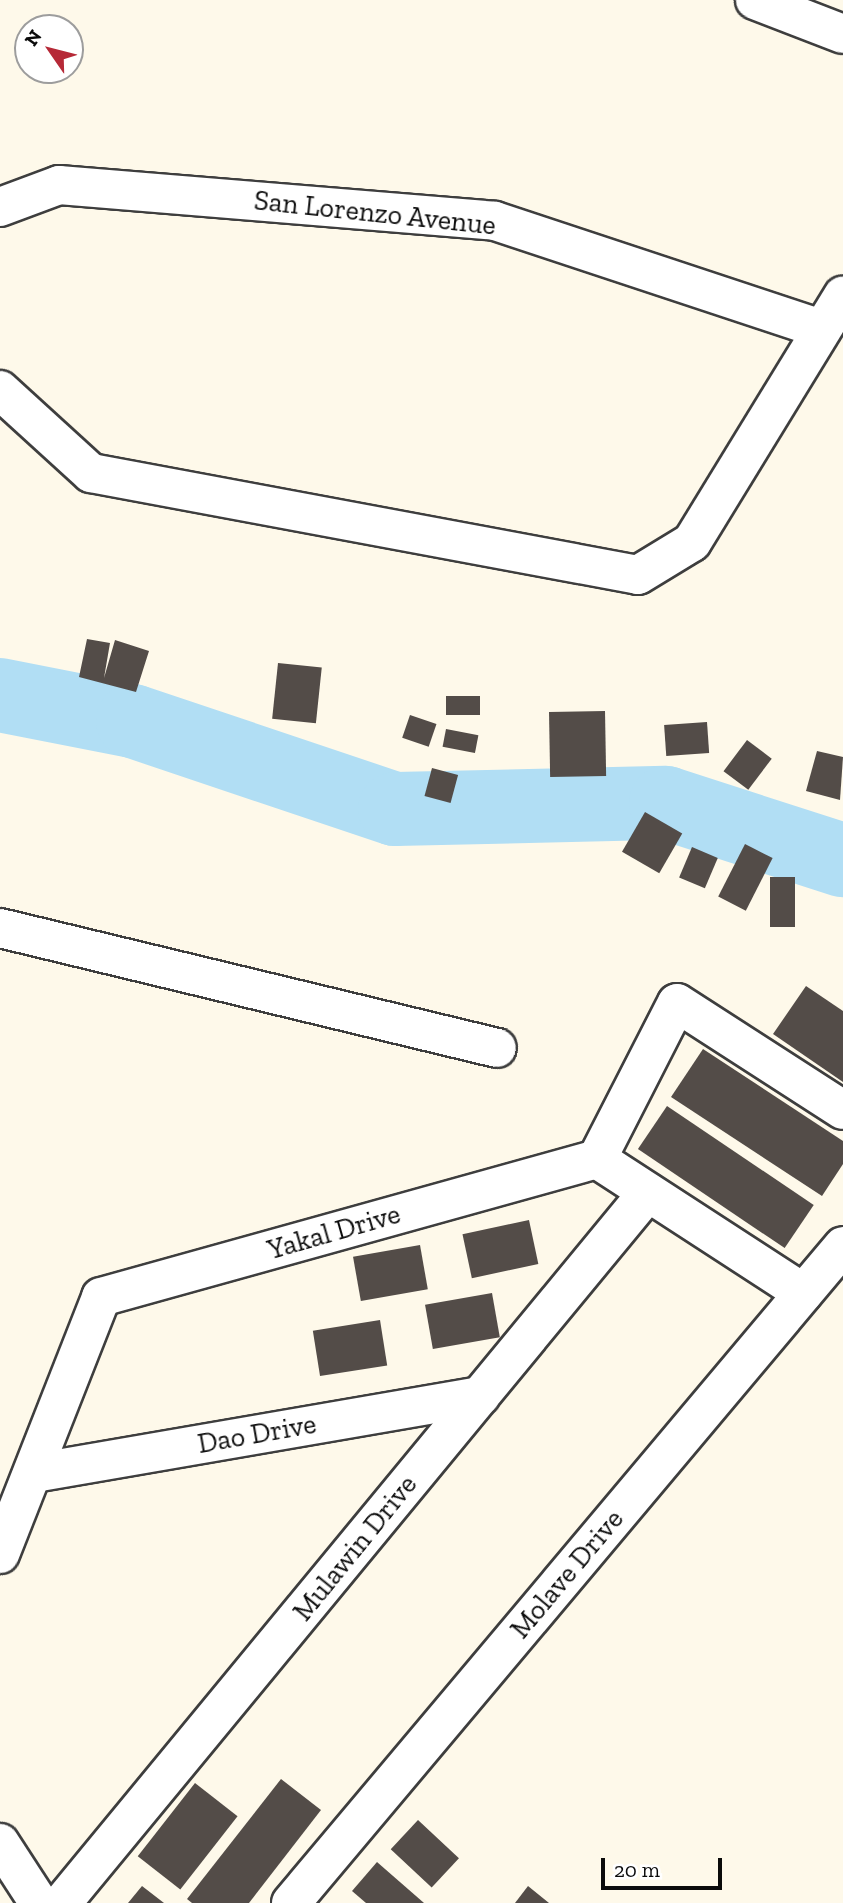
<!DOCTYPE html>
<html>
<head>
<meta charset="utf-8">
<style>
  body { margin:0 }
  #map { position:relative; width:843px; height:1903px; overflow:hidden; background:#fef9ea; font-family:"Zilla Slab",serif }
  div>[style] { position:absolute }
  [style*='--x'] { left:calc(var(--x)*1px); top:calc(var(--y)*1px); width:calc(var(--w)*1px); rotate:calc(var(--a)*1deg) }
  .river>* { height:74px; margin:-37px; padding:0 37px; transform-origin:37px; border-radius:37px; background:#b1def4 }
  .building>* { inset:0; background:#534c48; transform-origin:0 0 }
  .roads { filter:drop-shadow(2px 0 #3e3e3e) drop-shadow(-2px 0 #3e3e3e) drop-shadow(0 2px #3e3e3e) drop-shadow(0 -2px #3e3e3e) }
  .minor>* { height:38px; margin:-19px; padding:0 19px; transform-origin:19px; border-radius:19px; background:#fff }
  span { translate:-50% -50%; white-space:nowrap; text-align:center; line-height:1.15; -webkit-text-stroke:7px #fff; paint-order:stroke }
  .street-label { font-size:28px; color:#0b0b0b }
  .north { position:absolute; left:14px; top:14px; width:70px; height:70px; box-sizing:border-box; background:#fff; border:2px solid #9d9d9d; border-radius:50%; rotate:305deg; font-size:19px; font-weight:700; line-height:28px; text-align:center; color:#0b0b0b }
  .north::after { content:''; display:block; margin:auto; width:24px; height:32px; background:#b62937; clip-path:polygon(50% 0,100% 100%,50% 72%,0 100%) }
  .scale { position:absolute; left:601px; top:1858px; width:121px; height:32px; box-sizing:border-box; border:4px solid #0b0b0b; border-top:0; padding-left:9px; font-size:21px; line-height:24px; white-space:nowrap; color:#0b0b0b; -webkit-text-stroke:5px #fff; paint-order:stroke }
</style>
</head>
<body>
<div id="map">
  <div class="river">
    <div style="--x:0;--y:695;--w:136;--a:11.1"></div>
    <div style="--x:133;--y:721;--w:276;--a:18.6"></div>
    <div style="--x:395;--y:809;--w:271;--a:-1.3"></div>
    <div style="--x:666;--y:803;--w:186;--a:17.9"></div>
  </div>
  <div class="building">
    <div style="clip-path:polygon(87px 639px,110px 643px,104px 678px,115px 640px,149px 651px,136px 692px,79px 677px)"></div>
    <div style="left:278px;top:663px;width:44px;height:56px;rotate:6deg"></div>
    <div style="left:446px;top:696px;width:34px;height:19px"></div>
    <div style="left:605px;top:711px;width:65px;height:56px;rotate:89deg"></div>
    <div style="left:410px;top:715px;width:28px;height:24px;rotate:19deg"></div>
    <div style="left:707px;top:722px;width:31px;height:43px;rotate:86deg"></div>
    <div style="left:446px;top:729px;width:33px;height:18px;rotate:11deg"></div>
    <div style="left:747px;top:740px;width:31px;height:39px;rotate:37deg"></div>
    <div style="clip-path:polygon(817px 751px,843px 757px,840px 800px,806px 791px)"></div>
    <div style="left:432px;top:768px;width:27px;height:29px;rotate:15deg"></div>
    <div style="left:645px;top:812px;width:43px;height:46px;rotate:30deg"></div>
    <div style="left:745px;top:844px;width:31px;height:59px;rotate:27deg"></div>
    <div style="left:692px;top:847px;width:28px;height:33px;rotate:23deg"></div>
    <div style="left:770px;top:877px;width:25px;height:50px"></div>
    <div style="clip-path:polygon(806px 986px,843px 1011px,843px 1082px,773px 1034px)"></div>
    <div style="clip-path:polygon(703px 1049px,843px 1141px,843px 1164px,822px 1196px,671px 1097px)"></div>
    <div style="left:667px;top:1106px;width:177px;height:52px;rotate:34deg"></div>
    <div style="left:529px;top:1220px;width:45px;height:68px;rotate:78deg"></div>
    <div style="left:420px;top:1245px;width:45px;height:68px;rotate:80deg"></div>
    <div style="left:492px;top:1293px;width:45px;height:68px;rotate:80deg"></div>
    <div style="left:380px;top:1320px;width:46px;height:68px;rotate:81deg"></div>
    <div style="clip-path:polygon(281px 1779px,321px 1810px,249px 1903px,192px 1903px,187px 1899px)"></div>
    <div style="left:195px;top:1783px;width:54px;height:93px;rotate:38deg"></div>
    <div style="left:418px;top:1820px;width:56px;height:40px;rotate:43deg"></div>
    <div style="clip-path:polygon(377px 1862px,424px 1903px,366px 1903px,352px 1891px)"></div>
    <div style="clip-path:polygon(142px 1886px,164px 1903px,128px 1903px)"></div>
    <div style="clip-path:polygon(528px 1886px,549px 1903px,515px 1903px)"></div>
  </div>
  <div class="roads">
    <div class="minor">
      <div style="--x:755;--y:0;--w:94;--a:21.1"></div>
      <div style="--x:0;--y:207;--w:63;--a:-20.4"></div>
      <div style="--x:59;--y:185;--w:437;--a:4.7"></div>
      <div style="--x:495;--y:221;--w:343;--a:18.3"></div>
      <div style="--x:0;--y:390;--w:123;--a:42.4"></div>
      <div style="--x:91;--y:473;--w:556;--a:10.56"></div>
      <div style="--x:638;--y:575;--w:63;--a:-31.4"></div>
      <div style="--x:692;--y:542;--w:289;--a:-58.5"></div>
      <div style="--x:0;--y:928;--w:511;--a:13.57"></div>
      <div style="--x:597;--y:1159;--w:175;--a:-62.9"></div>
      <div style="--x:677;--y:1003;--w:197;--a:32.8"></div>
      <div style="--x:34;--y:1473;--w:453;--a:-9.8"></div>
      <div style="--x:0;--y:1554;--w:276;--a:-68.5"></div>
      <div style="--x:101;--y:1297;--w:515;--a:-15.55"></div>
      <div style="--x:597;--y:1159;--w:246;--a:33"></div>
      <div style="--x:0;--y:1843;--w:72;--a:57"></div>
      <div style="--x:62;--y:1903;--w:921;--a:-50.5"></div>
      <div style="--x:291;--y:1903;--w:858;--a:-49.96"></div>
    </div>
  </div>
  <div class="street-label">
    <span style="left:375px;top:213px;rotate:6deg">San Lorenzo Avenue</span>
    <span style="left:334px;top:1232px;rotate:-16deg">Yakal Drive</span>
    <span style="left:257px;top:1434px;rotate:-10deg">Dao Drive</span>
    <span style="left:355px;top:1548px;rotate:-51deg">Mulawin Drive</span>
    <span style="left:567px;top:1574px;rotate:-50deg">Molave Drive</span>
  </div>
  <div class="north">N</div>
  <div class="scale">20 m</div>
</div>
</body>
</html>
